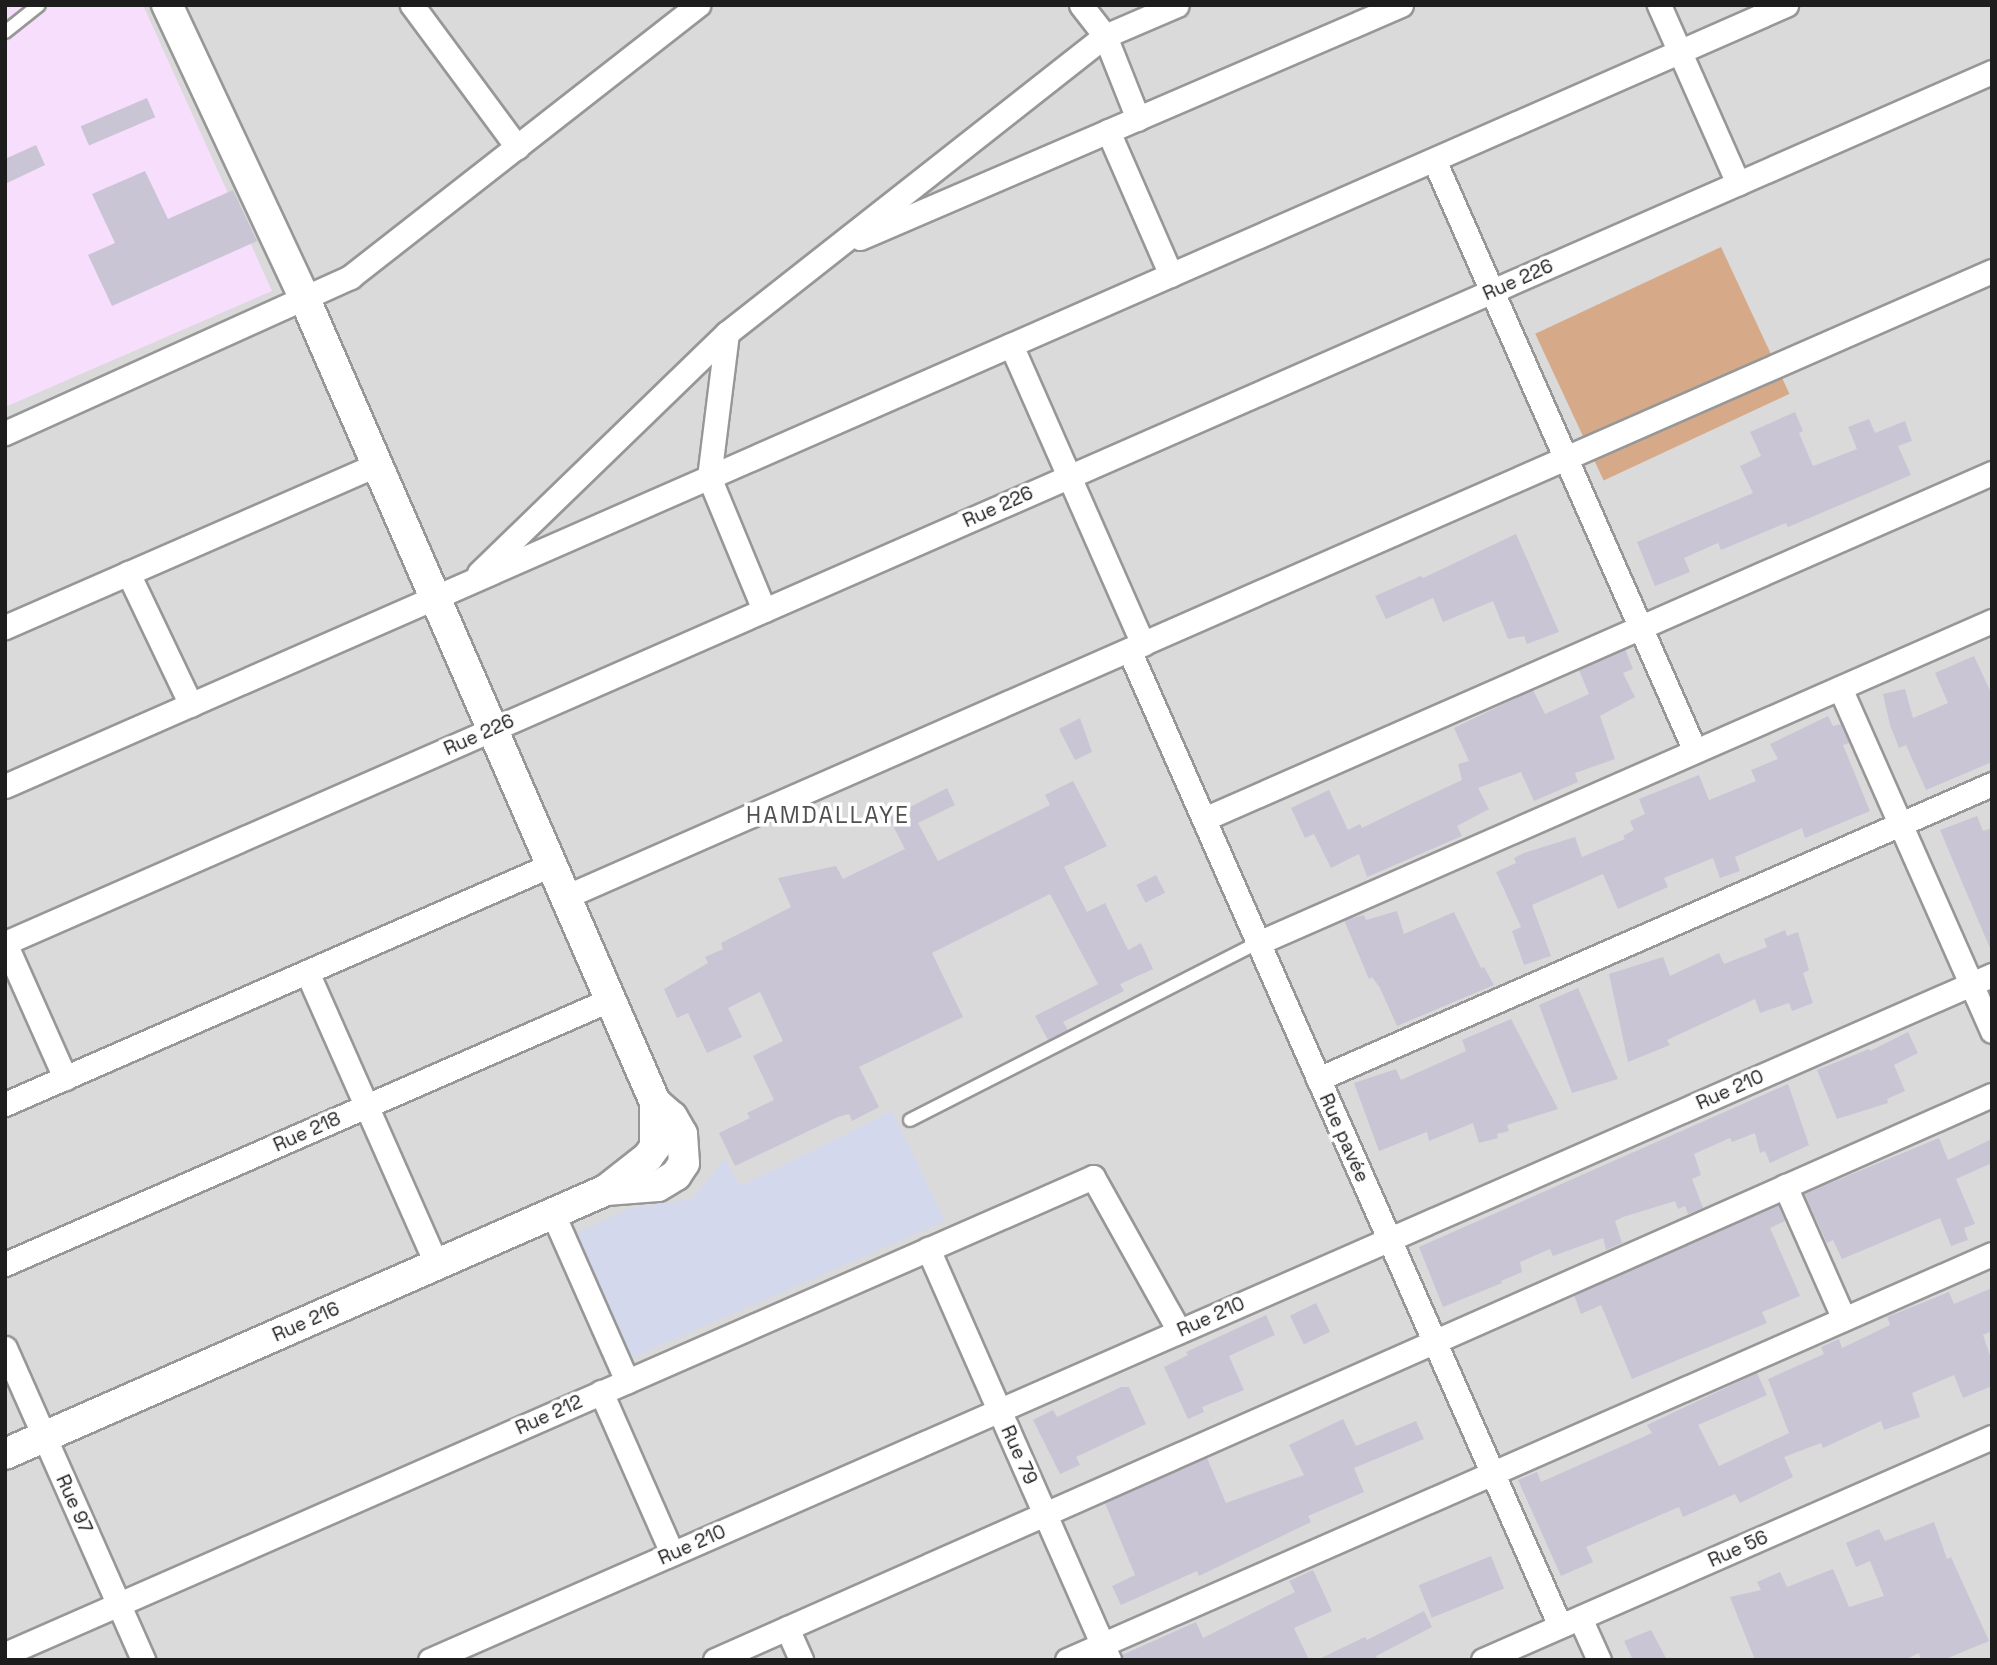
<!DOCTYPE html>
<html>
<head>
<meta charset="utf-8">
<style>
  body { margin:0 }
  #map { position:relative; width:1997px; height:1665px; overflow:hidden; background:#e9e4ed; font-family:"Space Grotesk",sans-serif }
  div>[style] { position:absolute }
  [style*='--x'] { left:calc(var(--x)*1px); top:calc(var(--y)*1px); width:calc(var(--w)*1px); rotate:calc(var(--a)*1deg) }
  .residential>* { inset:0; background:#dadadb; transform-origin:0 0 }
  .commercial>* { inset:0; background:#d4d8ed }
  .education>* { inset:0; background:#f7defc }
  .pitch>* { inset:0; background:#d6aa88; transform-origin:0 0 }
  .building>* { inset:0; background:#c9c5d4; transform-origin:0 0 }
  .roads { filter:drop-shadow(2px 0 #979797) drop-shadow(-2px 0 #979797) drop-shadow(0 2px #979797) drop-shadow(0 -2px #979797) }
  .service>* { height:12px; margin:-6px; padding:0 6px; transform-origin:6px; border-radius:6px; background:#fff }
  .minor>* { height:23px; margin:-11.5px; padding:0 11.5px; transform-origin:11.5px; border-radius:11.5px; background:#fff }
  .tertiary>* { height:30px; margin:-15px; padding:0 15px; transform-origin:15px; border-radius:15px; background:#fff }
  span { translate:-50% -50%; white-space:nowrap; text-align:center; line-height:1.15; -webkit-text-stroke:7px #fff; paint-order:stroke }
  .street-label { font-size:19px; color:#1d1d1d }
  .quarter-label { font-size:23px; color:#505050; letter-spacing:2px }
  .frame { position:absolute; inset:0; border:7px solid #1d1d1d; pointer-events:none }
</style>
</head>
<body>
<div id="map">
  <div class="residential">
    <div style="left:5px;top:5px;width:1987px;height:1655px"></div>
  </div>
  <div class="commercial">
    <div style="clip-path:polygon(892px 1111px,945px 1221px,631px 1358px,576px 1234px,627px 1209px,692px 1199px,725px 1159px,740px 1186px)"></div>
  </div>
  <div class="education">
    <div style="clip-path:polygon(5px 5px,143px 5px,272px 291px,5px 407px)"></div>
  </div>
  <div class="pitch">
    <div style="left:1721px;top:247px;width:162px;height:205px;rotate:65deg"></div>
  </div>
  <div class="building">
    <div style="left:147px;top:98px;width:21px;height:72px;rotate:67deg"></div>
    <div style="clip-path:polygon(36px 145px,45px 165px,5px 184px,5px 159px)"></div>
    <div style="clip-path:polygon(145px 171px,168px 219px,233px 190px,257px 241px,112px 306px,88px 255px,115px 243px,92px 194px)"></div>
    <div style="clip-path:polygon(1795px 412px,1803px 431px,1799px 433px,1813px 466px,1857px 449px,1848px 427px,1869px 419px,1875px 433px,1905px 421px,1912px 441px,1898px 446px,1911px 475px,1788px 527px,1786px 523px,1721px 550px,1718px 543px,1684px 558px,1690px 572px,1655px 586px,1637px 542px,1753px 493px,1740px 466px,1761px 456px,1750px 432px)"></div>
    <div style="clip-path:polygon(1516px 534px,1559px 632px,1527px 644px,1524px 636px,1508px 639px,1493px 601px,1443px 622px,1433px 598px,1386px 619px,1375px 596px,1421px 576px,1423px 578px)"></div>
    <div style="clip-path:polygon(1625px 649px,1633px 669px,1623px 673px,1635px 697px,1600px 716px,1615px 759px,1575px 773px,1578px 782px,1534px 801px,1521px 772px,1478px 788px,1489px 809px,1457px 826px,1462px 836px,1367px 877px,1359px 854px,1331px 868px,1314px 834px,1305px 838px,1291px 808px,1329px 790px,1348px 830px,1360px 824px,1362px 828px,1413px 803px,1462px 780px,1458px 764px,1469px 761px,1454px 728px,1533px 690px,1545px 714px,1589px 694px,1579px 670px)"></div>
    <div style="clip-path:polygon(1974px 656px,1992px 695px,1992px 762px,1926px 790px,1906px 745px,1899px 748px,1890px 725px,1883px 694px,1905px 689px,1913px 718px,1948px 703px,1935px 673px)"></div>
    <div style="clip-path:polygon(1828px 716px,1833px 726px,1841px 724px,1849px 743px,1843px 745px,1870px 811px,1805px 838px,1802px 828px,1735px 857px,1740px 871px,1720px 878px,1713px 858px,1664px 878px,1668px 887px,1618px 909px,1603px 874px,1532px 905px,1551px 956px,1524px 965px,1512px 931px,1521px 927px,1496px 872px,1516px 863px,1514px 858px,1524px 853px,1575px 837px,1582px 857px,1625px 839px,1623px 836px,1634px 830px,1630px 821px,1645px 814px,1639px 799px,1699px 775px,1709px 800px,1756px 781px,1751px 770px,1778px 759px,1770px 744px)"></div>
    <div style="clip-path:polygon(1080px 718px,1092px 752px,1075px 760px,1059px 729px)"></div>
    <div style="clip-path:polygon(1073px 781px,1107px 846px,1064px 867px,1087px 912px,1105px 903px,1128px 950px,1141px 943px,1153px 969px,1120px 984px,1124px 991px,1063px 1022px,1068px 1030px,1048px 1040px,1035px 1016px,1098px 984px,1050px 894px,932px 953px,963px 1017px,859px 1067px,879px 1107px,852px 1121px,849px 1114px,838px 1117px,735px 1166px,719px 1133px,750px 1118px,747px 1113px,774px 1100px,753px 1056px,783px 1041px,760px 992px,728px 1008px,742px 1037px,707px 1053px,688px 1013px,677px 1018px,664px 989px,708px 963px,705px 957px,723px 949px,721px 943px,791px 907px,778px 878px,836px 866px,843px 879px,905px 849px,889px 818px,947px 788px,955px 805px,918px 823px,938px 861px,1050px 805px,1045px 795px)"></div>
    <div style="clip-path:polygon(1977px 816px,1983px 831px,1992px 828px,1992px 953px,1940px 830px)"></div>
    <div style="left:1156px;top:875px;width:20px;height:22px;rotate:63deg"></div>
    <div style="clip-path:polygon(1397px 911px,1404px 934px,1454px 912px,1481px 968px,1484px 967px,1494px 985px,1397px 1026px,1380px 988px,1372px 977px,1369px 979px,1344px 920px,1364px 915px,1366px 920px)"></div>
    <div style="clip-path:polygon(1785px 930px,1787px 936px,1798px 932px,1809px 970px,1803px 973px,1813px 1003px,1792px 1011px,1789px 1003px,1760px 1013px,1755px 999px,1667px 1040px,1670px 1045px,1628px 1062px,1609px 974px,1663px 957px,1670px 976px,1719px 953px,1724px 964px,1767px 947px,1764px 939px)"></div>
    <div style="clip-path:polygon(1578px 988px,1618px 1079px,1572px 1093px,1539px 1005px)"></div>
    <div style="clip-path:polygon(1511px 1019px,1558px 1109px,1507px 1125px,1509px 1131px,1497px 1134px,1498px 1138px,1479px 1143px,1473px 1123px,1429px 1141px,1427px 1132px,1379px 1151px,1354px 1083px,1396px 1069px,1401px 1080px,1466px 1051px,1462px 1040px)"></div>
    <div style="clip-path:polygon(1908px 1032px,1918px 1053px,1894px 1065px,1905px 1091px,1887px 1099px,1888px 1103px,1837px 1119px,1817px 1070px,1869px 1049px,1870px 1051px)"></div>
    <div style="clip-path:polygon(1788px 1084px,1809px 1145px,1770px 1163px,1765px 1151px,1760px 1153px,1755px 1133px,1732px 1142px,1730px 1138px,1694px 1154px,1701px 1175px,1692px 1179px,1703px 1208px,1688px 1214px,1685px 1206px,1678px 1209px,1675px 1201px,1623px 1217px,1615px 1221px,1622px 1243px,1606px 1250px,1603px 1238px,1553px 1256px,1550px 1249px,1520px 1262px,1522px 1272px,1501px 1281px,1502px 1283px,1443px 1307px,1419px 1247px)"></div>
    <div style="clip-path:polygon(1939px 1138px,1948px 1160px,1992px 1139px,1992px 1163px,1956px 1179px,1975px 1224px,1964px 1228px,1968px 1240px,1951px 1246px,1940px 1218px,1842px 1259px,1833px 1240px,1827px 1243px,1804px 1194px)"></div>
    <div style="clip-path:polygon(1778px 1205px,1785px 1221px,1770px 1228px,1800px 1296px,1762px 1312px,1767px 1323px,1632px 1379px,1601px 1305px,1581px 1314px,1574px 1295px)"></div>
    <div style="clip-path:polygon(1992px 1288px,1992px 1331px,1983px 1335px,1992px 1361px,1992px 1386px,1963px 1398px,1954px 1375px,1912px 1393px,1920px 1417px,1884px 1430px,1881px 1421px,1823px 1448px,1821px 1443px,1784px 1457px,1793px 1477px,1740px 1503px,1735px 1494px,1683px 1517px,1679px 1507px,1586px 1547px,1593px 1562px,1561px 1576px,1518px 1480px,1537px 1472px,1541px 1482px,1652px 1433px,1647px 1425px,1757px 1373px,1767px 1395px,1698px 1425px,1719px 1466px,1789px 1433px,1768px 1379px,1824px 1354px,1821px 1347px,1839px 1339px,1842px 1348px,1890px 1325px,1887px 1317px,1949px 1292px,1954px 1304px)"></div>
    <div style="left:1316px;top:1303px;width:32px;height:29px;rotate:64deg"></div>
    <div style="clip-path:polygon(1266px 1315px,1275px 1335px,1229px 1356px,1244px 1390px,1202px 1407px,1204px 1412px,1188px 1419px,1164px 1367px,1188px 1355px,1186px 1352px)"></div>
    <div style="clip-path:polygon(1121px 1387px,1129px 1387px,1146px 1424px,1076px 1457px,1080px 1465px,1060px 1474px,1033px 1420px,1053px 1410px,1057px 1417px)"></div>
    <div style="clip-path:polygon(1343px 1419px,1356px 1446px,1416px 1421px,1424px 1439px,1354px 1468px,1364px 1492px,1308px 1516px,1311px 1522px,1199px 1576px,1197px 1571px,1121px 1605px,1112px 1586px,1135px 1575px,1105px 1503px,1207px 1458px,1226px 1503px,1304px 1475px,1289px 1445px)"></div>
    <div style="clip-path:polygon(1934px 1522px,1947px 1559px,1951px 1557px,1989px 1641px,1943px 1660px,1921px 1660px,1919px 1653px,1904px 1660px,1755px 1660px,1730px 1597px,1761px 1590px,1757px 1582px,1780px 1572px,1787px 1587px,1833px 1569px,1849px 1607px,1884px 1596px,1870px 1561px,1856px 1567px,1846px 1543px,1879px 1529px,1885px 1541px)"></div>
    <div style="left:1491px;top:1556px;width:35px;height:78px;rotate:68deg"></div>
    <div style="clip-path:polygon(1313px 1570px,1332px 1611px,1294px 1628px,1309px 1660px,1123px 1660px,1122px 1655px,1196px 1622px,1203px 1638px,1295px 1592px,1289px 1581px)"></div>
    <div style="clip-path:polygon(1424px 1611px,1432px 1627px,1376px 1656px,1378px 1660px,1317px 1660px,1365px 1637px,1367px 1640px)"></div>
    <div style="clip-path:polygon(1651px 1630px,1667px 1660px,1633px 1660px,1624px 1641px)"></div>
  </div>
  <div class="roads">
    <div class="service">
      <div style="--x:5;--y:32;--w:43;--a:-38.5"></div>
      <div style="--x:910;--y:1120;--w:390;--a:-27"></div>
    </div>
    <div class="minor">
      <div style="--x:412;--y:5;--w:177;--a:53.5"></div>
      <div style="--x:1081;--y:5;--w:39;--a:52"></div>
      <div style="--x:1105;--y:36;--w:89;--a:68.3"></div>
      <div style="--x:1659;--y:5;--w:195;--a:66.1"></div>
      <div style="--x:1108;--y:131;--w:157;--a:66.4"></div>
      <div style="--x:1434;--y:160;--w:646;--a:66.17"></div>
      <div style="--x:860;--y:238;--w:589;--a:-23.3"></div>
      <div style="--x:727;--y:333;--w:145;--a:97.1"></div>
      <div style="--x:709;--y:477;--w:144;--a:67.5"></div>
      <div style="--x:1011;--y:345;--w:327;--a:66.2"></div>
      <div style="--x:5;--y:433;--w:379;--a:-24.3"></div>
      <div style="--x:350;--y:277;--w:442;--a:-38"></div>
      <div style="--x:128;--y:573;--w:146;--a:64.5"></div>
      <div style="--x:479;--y:573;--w:345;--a:-44.1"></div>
      <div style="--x:727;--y:333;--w:481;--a:-38.2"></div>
      <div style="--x:1105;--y:36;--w:78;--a:-23.3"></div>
      <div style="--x:5;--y:627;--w:407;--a:-23.6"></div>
      <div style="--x:1129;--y:650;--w:1067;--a:66.17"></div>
      <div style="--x:1840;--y:688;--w:375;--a:66.1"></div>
      <div style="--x:5;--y:786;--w:1945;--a:-23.68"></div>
      <div style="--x:1204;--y:819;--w:861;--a:-23.71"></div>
      <div style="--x:565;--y:897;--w:1558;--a:-23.69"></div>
      <div style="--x:5;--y:943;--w:2170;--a:-23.67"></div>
      <div style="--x:5;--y:943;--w:148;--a:66"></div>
      <div style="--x:1258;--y:943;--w:802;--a:-23.69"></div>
      <div style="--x:307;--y:972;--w:321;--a:66.1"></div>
      <div style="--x:1318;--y:1079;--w:736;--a:-23.64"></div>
      <div style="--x:5;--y:1104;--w:596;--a:-23.64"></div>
      <div style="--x:1785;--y:1186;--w:145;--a:66.1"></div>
      <div style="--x:553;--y:1214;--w:183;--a:66.1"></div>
      <div style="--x:928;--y:1249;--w:449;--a:66.2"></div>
      <div style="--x:5;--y:1264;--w:659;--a:-23.61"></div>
      <div style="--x:5;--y:1348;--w:341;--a:66.1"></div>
      <div style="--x:601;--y:1392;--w:176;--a:66.2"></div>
      <div style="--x:1580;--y:1618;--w:46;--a:65.7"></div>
      <div style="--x:787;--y:1628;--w:35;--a:66"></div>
      <div style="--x:5;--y:1654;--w:1188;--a:-23.67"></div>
      <div style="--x:1093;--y:1177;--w:176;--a:60.8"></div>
      <div style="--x:430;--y:1660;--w:1706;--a:-23.68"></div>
      <div style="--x:715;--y:1660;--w:1396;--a:-23.87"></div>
      <div style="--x:1067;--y:1660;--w:1010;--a:-23.7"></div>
      <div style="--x:1483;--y:1660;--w:556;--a:-23.66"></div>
    </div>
    <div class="tertiary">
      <div style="--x:606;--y:1190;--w:52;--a:-4.4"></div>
      <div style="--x:658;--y:1186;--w:21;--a:-31"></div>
      <div style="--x:676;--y:1175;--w:14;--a:-56"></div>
      <div style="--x:684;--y:1163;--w:29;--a:-94"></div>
      <div style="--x:682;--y:1134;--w:20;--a:-120"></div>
      <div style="--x:672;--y:1117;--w:23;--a:-139"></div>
      <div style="--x:5;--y:1454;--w:656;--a:-23.71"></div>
      <div style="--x:606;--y:1190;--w:53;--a:-38.2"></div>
      <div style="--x:648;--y:1157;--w:12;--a:-55"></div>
      <div style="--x:655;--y:1147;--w:45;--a:-90"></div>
      <div style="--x:655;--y:1102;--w:878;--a:-113.56"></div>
      <div style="--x:304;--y:297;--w:323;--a:-115.1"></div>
    </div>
  </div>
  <div class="street-label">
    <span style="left:1518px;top:280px;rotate:-24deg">Rue 226</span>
    <span style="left:998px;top:507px;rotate:-24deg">Rue 226</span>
    <span style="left:479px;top:735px;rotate:-24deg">Rue 226</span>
    <span style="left:1730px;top:1090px;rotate:-24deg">Rue 210</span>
    <span style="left:307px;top:1132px;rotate:-24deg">Rue 218</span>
    <span style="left:1344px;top:1138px;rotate:66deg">Rue pavée</span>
    <span style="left:1211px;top:1317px;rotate:-24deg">Rue 210</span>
    <span style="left:306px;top:1322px;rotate:-24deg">Rue 216</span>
    <span style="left:549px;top:1415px;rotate:-24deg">Rue 212</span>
    <span style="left:1019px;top:1455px;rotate:66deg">Rue 79</span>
    <span style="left:74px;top:1504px;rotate:66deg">Rue 97</span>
    <span style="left:692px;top:1545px;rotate:-24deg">Rue 210</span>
    <span style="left:1738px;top:1549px;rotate:-24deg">Rue 56</span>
  </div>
  <div class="quarter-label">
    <span style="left:828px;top:815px">HAMDALLAYE</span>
  </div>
  <div class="frame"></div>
</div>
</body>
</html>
